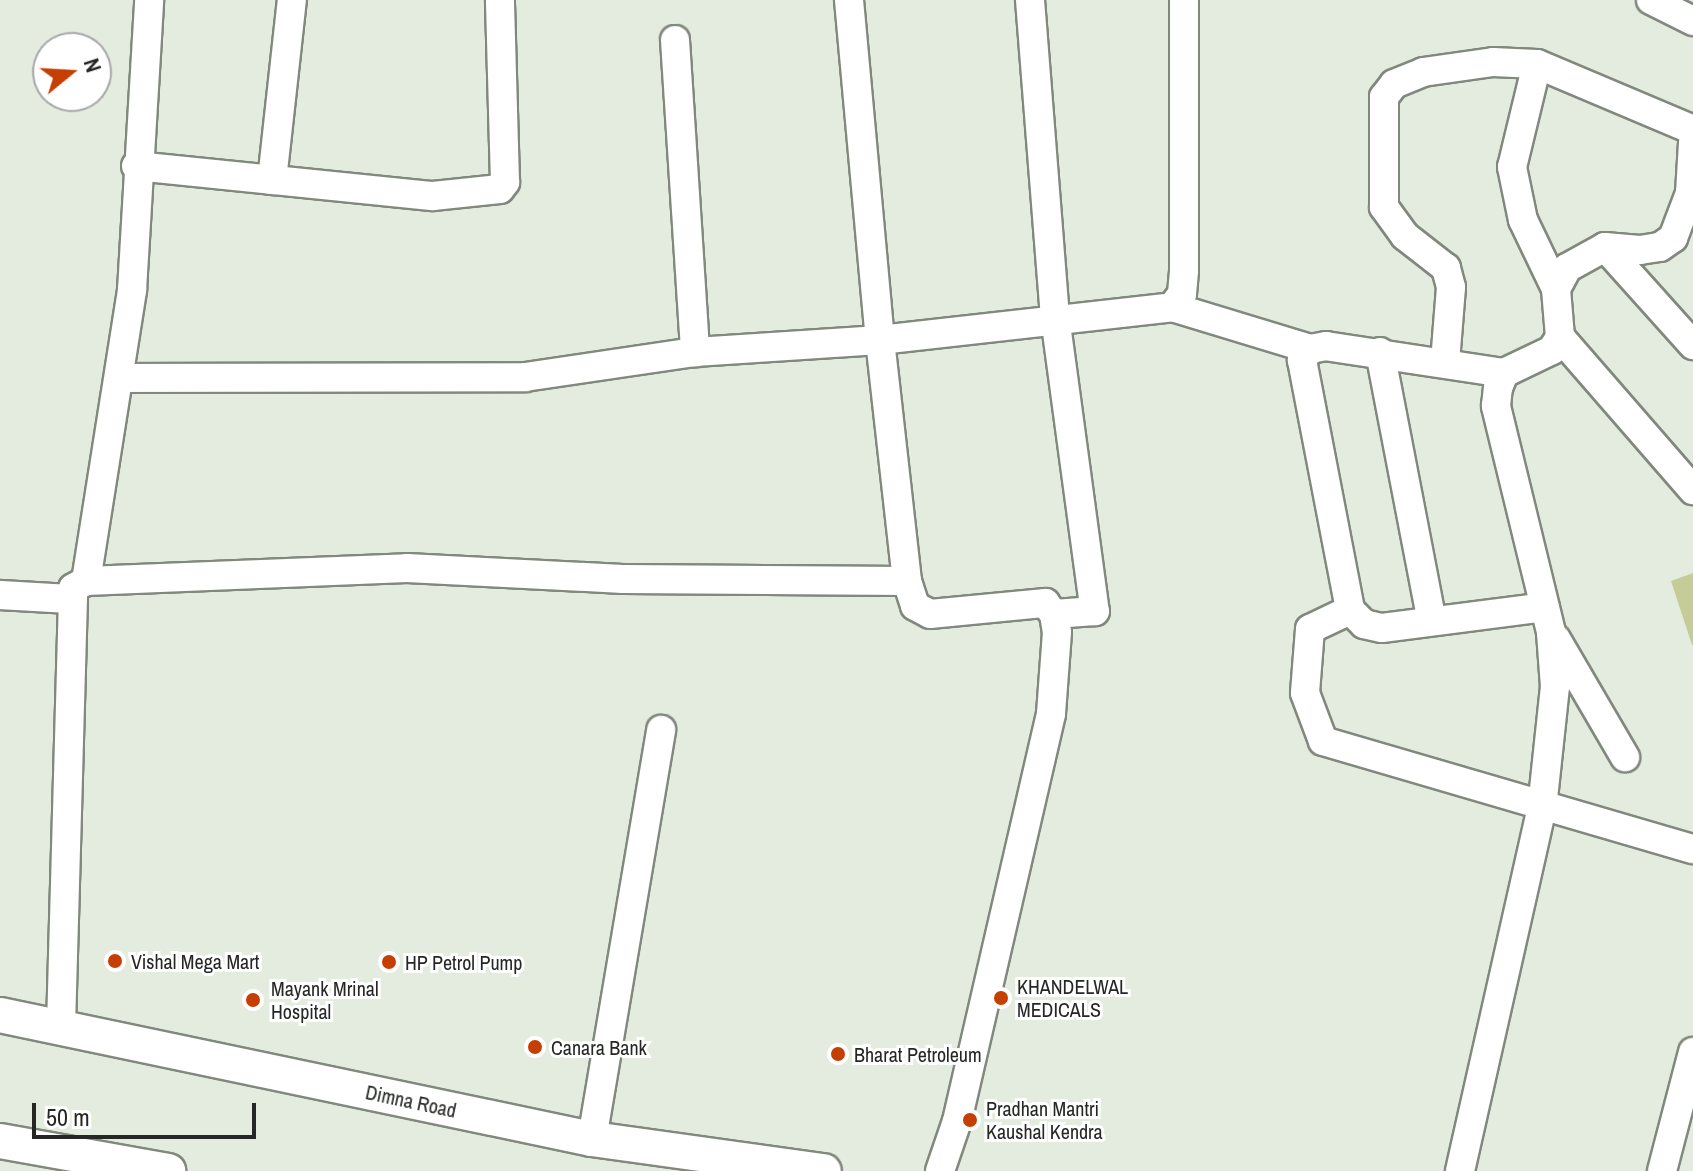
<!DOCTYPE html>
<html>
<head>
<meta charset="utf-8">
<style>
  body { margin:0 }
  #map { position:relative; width:1693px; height:1171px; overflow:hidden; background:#e4ebdf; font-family:"Archivo Narrow",sans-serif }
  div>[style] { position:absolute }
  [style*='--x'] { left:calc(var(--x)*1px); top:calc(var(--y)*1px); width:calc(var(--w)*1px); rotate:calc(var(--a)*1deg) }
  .building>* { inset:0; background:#c6cc98 }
  .roads { filter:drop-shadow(2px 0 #81887d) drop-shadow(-2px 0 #81887d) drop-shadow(0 2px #81887d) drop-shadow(0 -2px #81887d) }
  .minor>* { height:28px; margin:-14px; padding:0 14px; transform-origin:14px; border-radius:14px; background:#fff }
  .tertiary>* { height:34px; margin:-17px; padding:0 17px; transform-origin:17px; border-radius:17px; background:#fff }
  .dots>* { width:22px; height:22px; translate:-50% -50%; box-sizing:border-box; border:4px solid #fff; border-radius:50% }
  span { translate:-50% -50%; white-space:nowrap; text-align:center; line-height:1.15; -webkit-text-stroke:6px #fff; paint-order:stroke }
  .poi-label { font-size:20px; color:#242723 }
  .left { translate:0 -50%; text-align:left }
  .street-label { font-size:20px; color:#242723 }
  .north { position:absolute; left:32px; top:32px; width:80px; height:80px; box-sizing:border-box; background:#fff; border:2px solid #a7a9a7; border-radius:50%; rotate:72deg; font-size:22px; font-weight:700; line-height:32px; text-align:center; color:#242723 }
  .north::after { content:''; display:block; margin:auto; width:28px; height:36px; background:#c53f02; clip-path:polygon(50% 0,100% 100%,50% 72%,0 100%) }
  .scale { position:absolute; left:32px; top:1103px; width:224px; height:36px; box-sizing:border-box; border:4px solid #242723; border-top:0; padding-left:10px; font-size:24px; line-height:28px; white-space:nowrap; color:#242723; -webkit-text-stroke:6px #fff; paint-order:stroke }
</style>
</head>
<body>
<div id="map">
  <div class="building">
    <div style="clip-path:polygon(1693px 573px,1693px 645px,1692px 645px,1671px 581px)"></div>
  </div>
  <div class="roads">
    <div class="minor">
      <div style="--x:849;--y:0;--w:341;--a:84.8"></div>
      <div style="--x:880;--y:340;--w:243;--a:83.6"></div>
      <div style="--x:907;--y:581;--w:26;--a:72"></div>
      <div style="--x:915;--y:606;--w:17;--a:28"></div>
      <div style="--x:930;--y:614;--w:116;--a:-5.5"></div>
      <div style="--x:1045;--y:603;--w:14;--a:51"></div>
      <div style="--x:1054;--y:614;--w:18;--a:81"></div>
      <div style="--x:1057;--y:632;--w:82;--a:94.2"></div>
      <div style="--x:1051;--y:714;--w:418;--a:103"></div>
      <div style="--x:957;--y:1121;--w:53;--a:108.8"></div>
      <div style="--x:1030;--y:0;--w:318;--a:85.5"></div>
      <div style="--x:1055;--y:317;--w:297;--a:82.3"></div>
      <div style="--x:1095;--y:611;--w:41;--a:175.8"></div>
      <div style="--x:1651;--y:0;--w:47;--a:26.6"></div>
      <div style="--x:675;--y:40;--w:313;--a:86.3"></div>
      <div style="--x:1537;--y:64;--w:106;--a:103.6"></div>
      <div style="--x:1512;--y:167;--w:54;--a:78.3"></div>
      <div style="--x:1523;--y:220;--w:76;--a:64.4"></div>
      <div style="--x:136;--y:166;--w:299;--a:5.8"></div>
      <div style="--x:433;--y:196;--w:67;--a:-6"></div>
      <div style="--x:500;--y:189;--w:9;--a:-54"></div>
      <div style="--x:505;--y:182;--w:182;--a:-91.6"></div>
      <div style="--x:272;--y:180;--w:181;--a:-83.7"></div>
      <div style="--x:1605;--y:247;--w:132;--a:48.1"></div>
      <div style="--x:1172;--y:307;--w:144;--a:16.9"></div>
      <div style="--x:1560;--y:337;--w:203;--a:49"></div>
      <div style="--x:1380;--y:352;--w:274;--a:79.1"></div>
      <div style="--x:1445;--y:362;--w:75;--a:-85.4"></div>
      <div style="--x:1451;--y:287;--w:20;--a:-105"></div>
      <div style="--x:1446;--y:268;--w:52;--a:-142"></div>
      <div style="--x:1405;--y:236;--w:36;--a:-126"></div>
      <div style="--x:1384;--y:207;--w:110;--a:-90"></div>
      <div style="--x:1384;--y:97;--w:16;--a:-52"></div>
      <div style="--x:1394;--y:84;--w:31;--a:-22"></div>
      <div style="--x:1423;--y:72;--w:71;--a:-8.1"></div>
      <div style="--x:1493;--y:62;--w:44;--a:2.6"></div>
      <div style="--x:1537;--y:64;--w:169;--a:22.9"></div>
      <div style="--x:1504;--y:373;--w:180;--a:-171.4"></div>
      <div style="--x:1326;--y:346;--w:16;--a:169"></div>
      <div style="--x:1310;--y:349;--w:14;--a:126"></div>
      <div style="--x:1302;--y:360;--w:255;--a:79.1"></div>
      <div style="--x:1350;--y:610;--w:20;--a:45"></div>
      <div style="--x:1364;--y:624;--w:18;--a:13"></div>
      <div style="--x:1382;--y:628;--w:164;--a:-7.3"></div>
      <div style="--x:119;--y:378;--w:406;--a:-0.1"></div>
      <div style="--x:525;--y:377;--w:172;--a:-8.4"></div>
      <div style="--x:695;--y:352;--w:185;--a:-3.7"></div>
      <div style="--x:880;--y:340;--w:294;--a:-6.4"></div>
      <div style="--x:1172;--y:307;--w:16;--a:-52"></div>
      <div style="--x:1182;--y:294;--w:24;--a:-85"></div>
      <div style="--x:1184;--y:270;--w:270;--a:-90"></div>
      <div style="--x:86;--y:581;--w:295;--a:-81"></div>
      <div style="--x:132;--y:290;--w:290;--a:-86.6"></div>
      <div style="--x:0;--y:595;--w:69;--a:3.3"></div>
      <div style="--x:1350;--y:610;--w:44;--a:154.6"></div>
      <div style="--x:1310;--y:629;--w:64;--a:94.5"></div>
      <div style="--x:1305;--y:693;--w:51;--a:69.4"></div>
      <div style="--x:1323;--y:741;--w:385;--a:16.3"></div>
      <div style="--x:1556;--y:639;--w:137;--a:59.7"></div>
      <div style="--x:61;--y:1027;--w:439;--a:-88.4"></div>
      <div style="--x:73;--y:588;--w:15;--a:-28"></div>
      <div style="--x:86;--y:581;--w:321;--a:-2.3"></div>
      <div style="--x:407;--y:568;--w:216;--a:2.9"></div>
      <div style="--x:623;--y:579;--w:284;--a:0.4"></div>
      <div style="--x:592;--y:1139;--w:415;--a:-80.4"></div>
      <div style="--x:1460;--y:1171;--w:372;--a:-77.3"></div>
      <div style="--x:1542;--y:808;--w:122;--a:-83.9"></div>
      <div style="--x:1555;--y:687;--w:55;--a:-94.2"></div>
      <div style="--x:1551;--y:632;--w:233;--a:-103.7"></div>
      <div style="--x:1496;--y:406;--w:18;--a:-84"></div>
      <div style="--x:1498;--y:388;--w:16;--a:-68"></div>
      <div style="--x:1504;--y:373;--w:53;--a:-25.6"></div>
      <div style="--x:1552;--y:350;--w:15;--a:-58"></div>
      <div style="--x:1560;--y:337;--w:48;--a:-94.8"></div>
      <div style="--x:1556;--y:289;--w:24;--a:-62"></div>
      <div style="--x:1567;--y:268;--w:43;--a:-28.9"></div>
      <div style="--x:1605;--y:247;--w:35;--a:5"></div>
      <div style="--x:1640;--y:250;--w:20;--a:-9"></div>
      <div style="--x:1660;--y:247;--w:16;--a:-35"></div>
      <div style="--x:1673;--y:238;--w:48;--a:-69.3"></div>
      <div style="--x:1690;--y:193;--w:51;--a:-86.6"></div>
      <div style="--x:1662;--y:1171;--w:123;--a:-75.4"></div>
    </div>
    <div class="tertiary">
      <div style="--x:0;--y:1015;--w:605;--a:11.83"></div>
      <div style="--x:592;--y:1139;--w:234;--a:7.9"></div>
      <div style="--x:0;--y:1141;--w:171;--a:10.1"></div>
    </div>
  </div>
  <div class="dots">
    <div style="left:115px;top:961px;background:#c53f02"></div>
    <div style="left:389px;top:962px;background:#c53f02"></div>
    <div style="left:1001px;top:998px;background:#c53f02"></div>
    <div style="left:253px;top:1000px;background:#c53f02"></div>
    <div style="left:535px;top:1047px;background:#c53f02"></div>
    <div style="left:838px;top:1054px;background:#c53f02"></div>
    <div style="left:970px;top:1120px;background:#c53f02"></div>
  </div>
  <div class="poi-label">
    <span class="left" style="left:131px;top:961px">Vishal Mega Mart</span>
    <span class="left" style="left:405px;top:962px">HP Petrol Pump</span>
    <span class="left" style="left:1017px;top:998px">KHANDELWAL<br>MEDICALS</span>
    <span class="left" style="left:271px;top:1000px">Mayank Mrinal<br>Hospital</span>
    <span class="left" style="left:551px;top:1047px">Canara Bank</span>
    <span class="left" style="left:854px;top:1054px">Bharat Petroleum</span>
    <span class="left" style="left:986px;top:1120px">Pradhan Mantri<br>Kaushal Kendra</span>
  </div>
  <div class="street-label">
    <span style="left:411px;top:1101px;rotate:12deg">Dimna Road</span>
  </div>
  <div class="north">N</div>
  <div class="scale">50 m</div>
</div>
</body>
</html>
